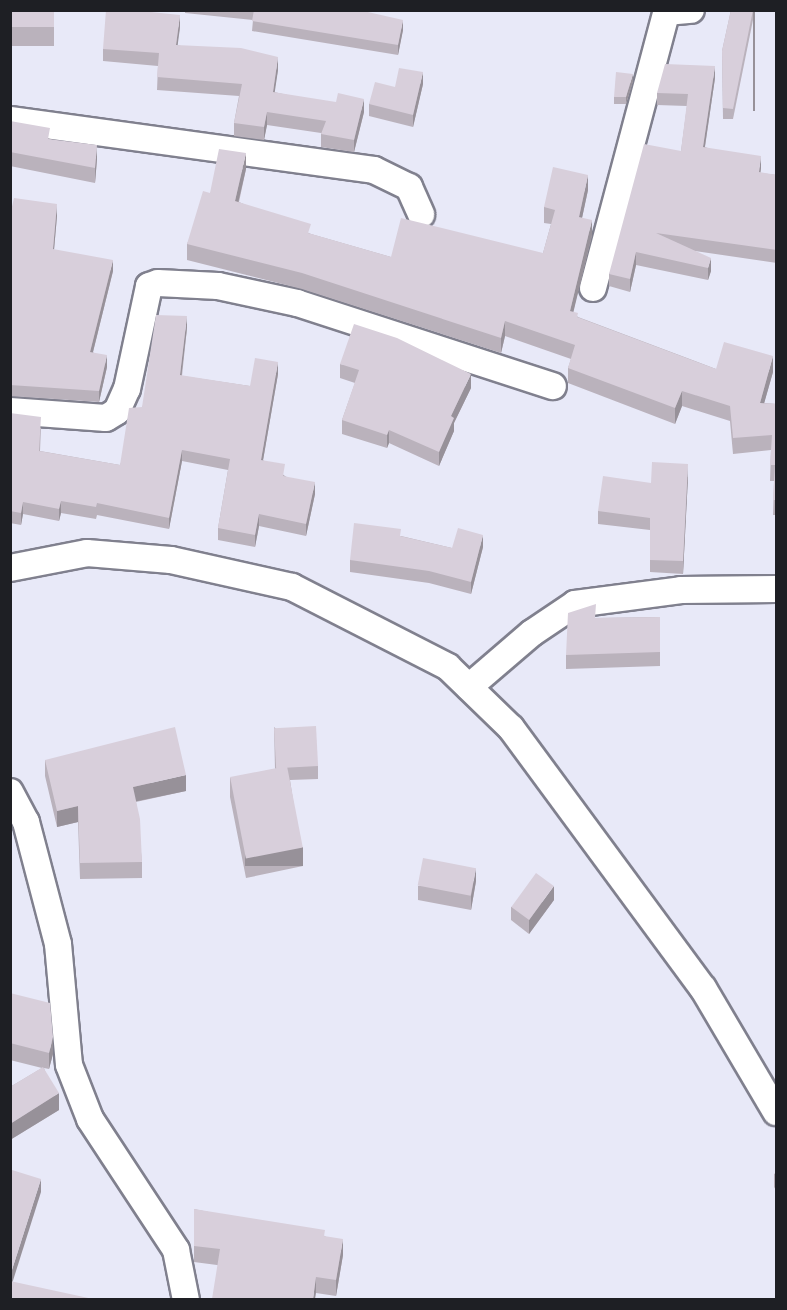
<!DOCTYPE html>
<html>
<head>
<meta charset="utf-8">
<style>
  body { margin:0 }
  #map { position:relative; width:787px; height:1310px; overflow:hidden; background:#e8e9f8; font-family:Spectral,serif }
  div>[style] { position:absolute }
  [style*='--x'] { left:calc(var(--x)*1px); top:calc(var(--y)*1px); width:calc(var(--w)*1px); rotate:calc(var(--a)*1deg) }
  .roads { filter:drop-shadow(2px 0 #80808e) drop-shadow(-2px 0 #80808e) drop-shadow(0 2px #80808e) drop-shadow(0 -2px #80808e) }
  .minor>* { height:26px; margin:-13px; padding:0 13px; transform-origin:13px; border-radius:13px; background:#fff }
  .wall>* { inset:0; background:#bab2bc; transform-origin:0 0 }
  .shaded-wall>* { inset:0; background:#979199; transform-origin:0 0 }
  .building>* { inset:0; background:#d8cfdb; transform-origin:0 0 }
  span { translate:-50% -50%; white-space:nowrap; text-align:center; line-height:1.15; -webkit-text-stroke:4.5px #f6f7fd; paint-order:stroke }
  .frame { position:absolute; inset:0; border:12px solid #1e1f24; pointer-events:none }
</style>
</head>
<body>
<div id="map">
  <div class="roads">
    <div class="minor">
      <div style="--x:666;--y:12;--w:25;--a:-5"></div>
      <div style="--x:10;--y:120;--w:367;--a:7.8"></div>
      <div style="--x:374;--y:170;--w:39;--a:26"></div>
      <div style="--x:409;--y:187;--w:30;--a:66"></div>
      <div style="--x:593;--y:288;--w:288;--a:-75.1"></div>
      <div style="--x:10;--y:411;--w:96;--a:4.2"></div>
      <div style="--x:106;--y:418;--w:13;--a:-32"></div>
      <div style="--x:117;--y:411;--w:24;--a:-66"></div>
      <div style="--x:127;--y:389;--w:105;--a:-77.9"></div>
      <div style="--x:149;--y:286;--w:9;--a:-18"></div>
      <div style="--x:158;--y:283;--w:60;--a:2.9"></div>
      <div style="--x:218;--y:286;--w:81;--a:12.1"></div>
      <div style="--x:297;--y:303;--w:269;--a:18"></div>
      <div style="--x:10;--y:568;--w:78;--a:-11"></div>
      <div style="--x:87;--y:553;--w:84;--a:4.8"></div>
      <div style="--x:171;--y:560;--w:124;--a:12.6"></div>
      <div style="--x:292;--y:587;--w:175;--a:27.1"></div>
      <div style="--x:448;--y:667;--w:88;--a:44.1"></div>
      <div style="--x:511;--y:728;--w:323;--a:53.6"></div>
      <div style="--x:703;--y:988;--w:144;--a:59.5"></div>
      <div style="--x:469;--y:687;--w:83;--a:-40.6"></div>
      <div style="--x:532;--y:633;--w:52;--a:-34"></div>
      <div style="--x:575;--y:604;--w:107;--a:-7.5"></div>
      <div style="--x:681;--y:590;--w:95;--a:-0.6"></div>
      <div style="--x:10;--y:792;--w:34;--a:62"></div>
      <div style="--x:26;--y:822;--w:126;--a:75.3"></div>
      <div style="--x:58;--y:944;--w:121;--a:84.8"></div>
      <div style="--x:69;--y:1065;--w:58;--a:68.7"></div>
      <div style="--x:90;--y:1119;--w:157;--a:56.7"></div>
      <div style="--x:176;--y:1250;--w:51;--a:78.7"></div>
    </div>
  </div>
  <div class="wall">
    <div style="left:10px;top:10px;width:44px;height:36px"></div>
    <div style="clip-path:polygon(185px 10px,327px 10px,403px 30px,398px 55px,252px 31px,253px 20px,185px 13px)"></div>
    <div style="clip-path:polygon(456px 10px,552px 10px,552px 12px,456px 11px)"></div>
    <div style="clip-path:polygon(731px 10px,755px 10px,733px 119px,723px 119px,722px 51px)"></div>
    <div style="clip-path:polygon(180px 27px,177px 45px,278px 70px,274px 92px,364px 112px,354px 152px,321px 147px,321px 133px,267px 125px,264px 140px,234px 136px,234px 123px,239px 96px,157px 90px,158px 66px,103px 61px,103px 49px)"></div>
    <div style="clip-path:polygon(715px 78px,705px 147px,761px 168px,760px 173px,777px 175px,777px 263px,695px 251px,711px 271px,708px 280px,636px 265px,630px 292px,609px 286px,609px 274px,681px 151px,687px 106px,657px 105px,657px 93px)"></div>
    <div style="clip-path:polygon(633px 81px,626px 104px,614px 104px,614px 97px)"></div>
    <div style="clip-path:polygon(423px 84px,413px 127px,369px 116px,369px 104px,395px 87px)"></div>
    <div style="clip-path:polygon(10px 121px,50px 139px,97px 159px,95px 183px,10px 166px)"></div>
    <div style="clip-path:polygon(246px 169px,239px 202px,311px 234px,391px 257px,543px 253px,551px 224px,544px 223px,544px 207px,588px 190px,582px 218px,592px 235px,573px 312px,578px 317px,716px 369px,773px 372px,764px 403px,777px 404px,777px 515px,773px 515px,774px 481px,770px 481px,771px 450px,733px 454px,730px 421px,682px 406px,675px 424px,568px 383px,568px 368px,571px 359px,505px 336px,501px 353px,302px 289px,187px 260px,187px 244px,210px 193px)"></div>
    <div style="clip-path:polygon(10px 215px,57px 216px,54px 250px,113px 271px,93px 352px,107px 367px,99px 402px,10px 396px)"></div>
    <div style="clip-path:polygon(187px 328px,182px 376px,250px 386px,278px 374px,263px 460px,285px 476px,315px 494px,306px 536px,259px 526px,255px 547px,218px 540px,218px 528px,228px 470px,182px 461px,169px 529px,97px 515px,96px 519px,61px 513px,59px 521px,23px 514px,21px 525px,10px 523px,10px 413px,41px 428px,40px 451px,120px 465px,142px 407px)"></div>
    <div style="clip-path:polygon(340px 364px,471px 388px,454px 423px,454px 431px,439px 466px,389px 443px,387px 448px,342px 434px,342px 420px,355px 383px,340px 378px)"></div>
    <div style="clip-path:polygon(688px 477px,683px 574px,650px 572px,650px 530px,598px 524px,598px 511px,651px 483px)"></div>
    <div style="clip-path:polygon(401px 536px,452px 548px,483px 547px,471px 594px,429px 583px,350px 572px,350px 560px)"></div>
    <div style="clip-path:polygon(660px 617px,660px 666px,566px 669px,566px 655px,596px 618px)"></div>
    <div style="clip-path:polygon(274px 727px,318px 766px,318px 779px,290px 780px,303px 866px,246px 878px,230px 797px,230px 778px,275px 769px)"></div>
    <div style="clip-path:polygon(45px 760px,186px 791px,136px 802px,142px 862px,142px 878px,80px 879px,78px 822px,57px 827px,45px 776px)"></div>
    <div style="clip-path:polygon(476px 881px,471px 910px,418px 900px,418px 886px)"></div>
    <div style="clip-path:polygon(554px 900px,529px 934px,511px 920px,511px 907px)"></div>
    <div style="clip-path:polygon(10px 993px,53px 1054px,49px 1069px,44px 1068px,59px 1110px,10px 1140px,10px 1087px,42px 1068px,10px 1060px)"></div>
    <div style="clip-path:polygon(777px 1172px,777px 1192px,774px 1187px,774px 1174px)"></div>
    <div style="clip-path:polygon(194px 1209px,325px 1236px,343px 1255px,336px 1296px,316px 1293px,217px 1265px,194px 1262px)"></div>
  </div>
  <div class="shaded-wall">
    <div style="left:753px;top:10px;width:2px;height:101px"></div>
    <div style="clip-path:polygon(180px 15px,180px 27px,176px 58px,176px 45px)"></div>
    <div style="clip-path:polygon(403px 20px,403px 30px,398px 55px,398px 45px)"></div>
    <div style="clip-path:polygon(278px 57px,278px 70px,273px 104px,273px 92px)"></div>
    <div style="clip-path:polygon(715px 66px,715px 78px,703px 159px,703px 147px)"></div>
    <div style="clip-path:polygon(423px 72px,423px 84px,413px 127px,413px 115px)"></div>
    <div style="clip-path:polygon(633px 74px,633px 81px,626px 104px,626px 97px)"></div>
    <div style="clip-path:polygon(364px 99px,364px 112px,354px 152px,354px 140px)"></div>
    <div style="clip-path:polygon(267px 112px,267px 125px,264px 140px,264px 127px)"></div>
    <div style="clip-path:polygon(97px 145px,97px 159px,95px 183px,95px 168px)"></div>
    <div style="clip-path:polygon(246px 153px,246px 169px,235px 216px,235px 201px)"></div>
    <div style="clip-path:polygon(761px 156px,761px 168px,759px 185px,759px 172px)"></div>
    <div style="clip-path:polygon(588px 175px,588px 190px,579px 232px,579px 217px)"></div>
    <div style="clip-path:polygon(57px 204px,57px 216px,53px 261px,53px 249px)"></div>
    <div style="clip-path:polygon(592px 220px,592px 235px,570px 326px,570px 311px)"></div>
    <div style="clip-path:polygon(636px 252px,636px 265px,630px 292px,630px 279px)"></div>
    <div style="clip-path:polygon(711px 258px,711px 271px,708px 280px,708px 268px)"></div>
    <div style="clip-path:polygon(113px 260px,113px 271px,90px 364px,90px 352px)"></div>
    <div style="clip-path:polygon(187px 316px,187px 328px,180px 387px,180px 375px)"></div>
    <div style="clip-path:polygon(505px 321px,505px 336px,501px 353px,501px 338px)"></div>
    <div style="clip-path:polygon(107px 355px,107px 367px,99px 402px,99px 391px)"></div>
    <div style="clip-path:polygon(773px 356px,773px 372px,760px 418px,760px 403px)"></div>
    <div style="clip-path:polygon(278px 362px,278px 374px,261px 472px,261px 460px)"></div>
    <div style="clip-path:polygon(471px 374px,471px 388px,454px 423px,454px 431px,439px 466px,439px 452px,451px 416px)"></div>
    <div style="clip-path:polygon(682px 391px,682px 406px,675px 424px,675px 408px)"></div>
    <div style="clip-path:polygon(389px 430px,389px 443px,387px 448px,387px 435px)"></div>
    <div style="clip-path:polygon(182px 450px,182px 461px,169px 529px,169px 518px)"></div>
    <div style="clip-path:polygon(688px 464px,688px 477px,683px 574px,683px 561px)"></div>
    <div style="clip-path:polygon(315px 482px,315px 494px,306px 536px,306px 524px)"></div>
    <div style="clip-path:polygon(61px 501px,61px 513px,59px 521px,59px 509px)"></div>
    <div style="clip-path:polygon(23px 502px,23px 514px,21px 525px,21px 513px)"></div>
    <div style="clip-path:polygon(259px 514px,259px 526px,255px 547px,255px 535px)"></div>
    <div style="clip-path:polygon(483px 535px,483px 547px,471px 594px,471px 582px)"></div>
    <div style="clip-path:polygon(186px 775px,186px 791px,133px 802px,133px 787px)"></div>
    <div style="clip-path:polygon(78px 806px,78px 822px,57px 827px,57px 811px)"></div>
    <div style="left:303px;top:847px;width:19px;height:58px;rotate:90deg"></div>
    <div style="clip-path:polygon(476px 868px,476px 881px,471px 910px,471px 896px)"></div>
    <div style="clip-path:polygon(554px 886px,554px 900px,529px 934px,529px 920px)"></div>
    <div style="clip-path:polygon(53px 1037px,53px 1054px,49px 1069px,49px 1053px)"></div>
    <div style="clip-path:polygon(59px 1093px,59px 1110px,10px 1140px,10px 1124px)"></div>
    <div style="clip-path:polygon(41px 1179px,41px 1192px,10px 1290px,10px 1276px)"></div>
    <div style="clip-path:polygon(343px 1239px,343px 1255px,336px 1296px,336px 1280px)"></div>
    <div style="clip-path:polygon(316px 1277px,316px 1293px,315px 1299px,313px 1299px)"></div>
  </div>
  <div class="building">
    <div style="left:10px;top:10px;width:44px;height:17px"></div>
    <div style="clip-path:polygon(106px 10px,132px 10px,180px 15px,176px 45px,241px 48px,278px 57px,273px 92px,336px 102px,338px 93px,364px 99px,354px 140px,321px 134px,326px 121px,267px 112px,264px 127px,234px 123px,242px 84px,157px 77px,159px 53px,103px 49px)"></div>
    <div style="clip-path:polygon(254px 10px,359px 10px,403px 20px,398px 45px,252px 21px)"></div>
    <div style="clip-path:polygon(731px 10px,753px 10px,733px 109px,723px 108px,722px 51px)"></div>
    <div style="clip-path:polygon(665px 64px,715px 66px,703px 147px,761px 156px,759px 172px,777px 175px,777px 250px,656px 233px,711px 258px,708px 268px,636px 252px,630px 279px,609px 274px,644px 144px,681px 151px,688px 94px,657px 93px)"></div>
    <div style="clip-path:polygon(399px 68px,423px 72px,413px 115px,369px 104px,375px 82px,395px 87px)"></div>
    <div style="clip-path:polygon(616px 72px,633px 74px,626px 97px,614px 97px)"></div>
    <div style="clip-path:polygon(10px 121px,50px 128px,48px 139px,97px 145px,95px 168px,10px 152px)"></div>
    <div style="clip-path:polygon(219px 149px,246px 153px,235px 201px,311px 224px,308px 233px,391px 257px,401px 218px,543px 253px,555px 210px,544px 207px,553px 167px,588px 175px,579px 217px,592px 220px,570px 311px,578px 313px,577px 317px,716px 369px,724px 342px,773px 356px,760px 403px,777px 404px,777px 500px,773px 500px,775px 465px,770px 465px,772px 435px,733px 438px,730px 406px,682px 391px,675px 408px,568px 368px,575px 345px,505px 321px,501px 338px,302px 273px,187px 244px,203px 191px,210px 193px)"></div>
    <div style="clip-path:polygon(14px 198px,57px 204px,53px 249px,113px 260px,90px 352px,107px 355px,99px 391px,10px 385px,10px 215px)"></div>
    <div style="clip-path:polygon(156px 315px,187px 316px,180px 375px,250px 386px,255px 358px,278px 362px,261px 460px,285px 464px,283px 476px,315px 482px,306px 524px,259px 514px,255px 535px,218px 528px,230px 459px,182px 450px,169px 518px,97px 503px,96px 507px,61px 501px,59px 509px,23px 502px,21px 513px,10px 511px,10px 413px,41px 417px,39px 451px,120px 465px,129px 408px,142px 407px)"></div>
    <div style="clip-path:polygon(354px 324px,397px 338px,471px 374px,451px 416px,454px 418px,439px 452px,389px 430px,387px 435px,342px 420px,359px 370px,340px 364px)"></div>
    <div style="clip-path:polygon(652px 462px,688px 464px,683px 561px,650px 560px,650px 518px,598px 511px,603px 476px,651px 483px)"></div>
    <div style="clip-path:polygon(354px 523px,401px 529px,400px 536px,452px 548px,458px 528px,483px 535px,471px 582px,429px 571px,350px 560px)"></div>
    <div style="clip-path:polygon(596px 604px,595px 618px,660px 617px,660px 652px,566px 655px,568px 613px)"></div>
    <div style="left:316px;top:726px;width:40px;height:42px;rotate:87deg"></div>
    <div style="clip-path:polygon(175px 727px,186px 775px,133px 787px,140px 819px,142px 862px,80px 863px,78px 806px,57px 811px,45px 760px)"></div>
    <div style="left:287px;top:766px;width:83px;height:58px;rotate:79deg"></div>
    <div style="left:423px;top:858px;width:54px;height:28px;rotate:11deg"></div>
    <div style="left:536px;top:873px;width:22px;height:42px;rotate:36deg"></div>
    <div style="clip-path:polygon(10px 993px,50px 1003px,53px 1037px,49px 1053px,10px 1043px)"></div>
    <div style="clip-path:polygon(43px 1067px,59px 1093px,10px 1124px,10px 1087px)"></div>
    <div style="clip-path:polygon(12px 1170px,41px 1179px,10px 1276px,10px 1175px)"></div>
    <div style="clip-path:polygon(194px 1209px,325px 1230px,324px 1236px,343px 1239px,336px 1280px,316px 1277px,313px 1299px,212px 1299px,220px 1249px,194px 1246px)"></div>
    <div style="clip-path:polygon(10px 1281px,93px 1299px,10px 1299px)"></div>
  </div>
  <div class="frame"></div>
</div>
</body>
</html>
